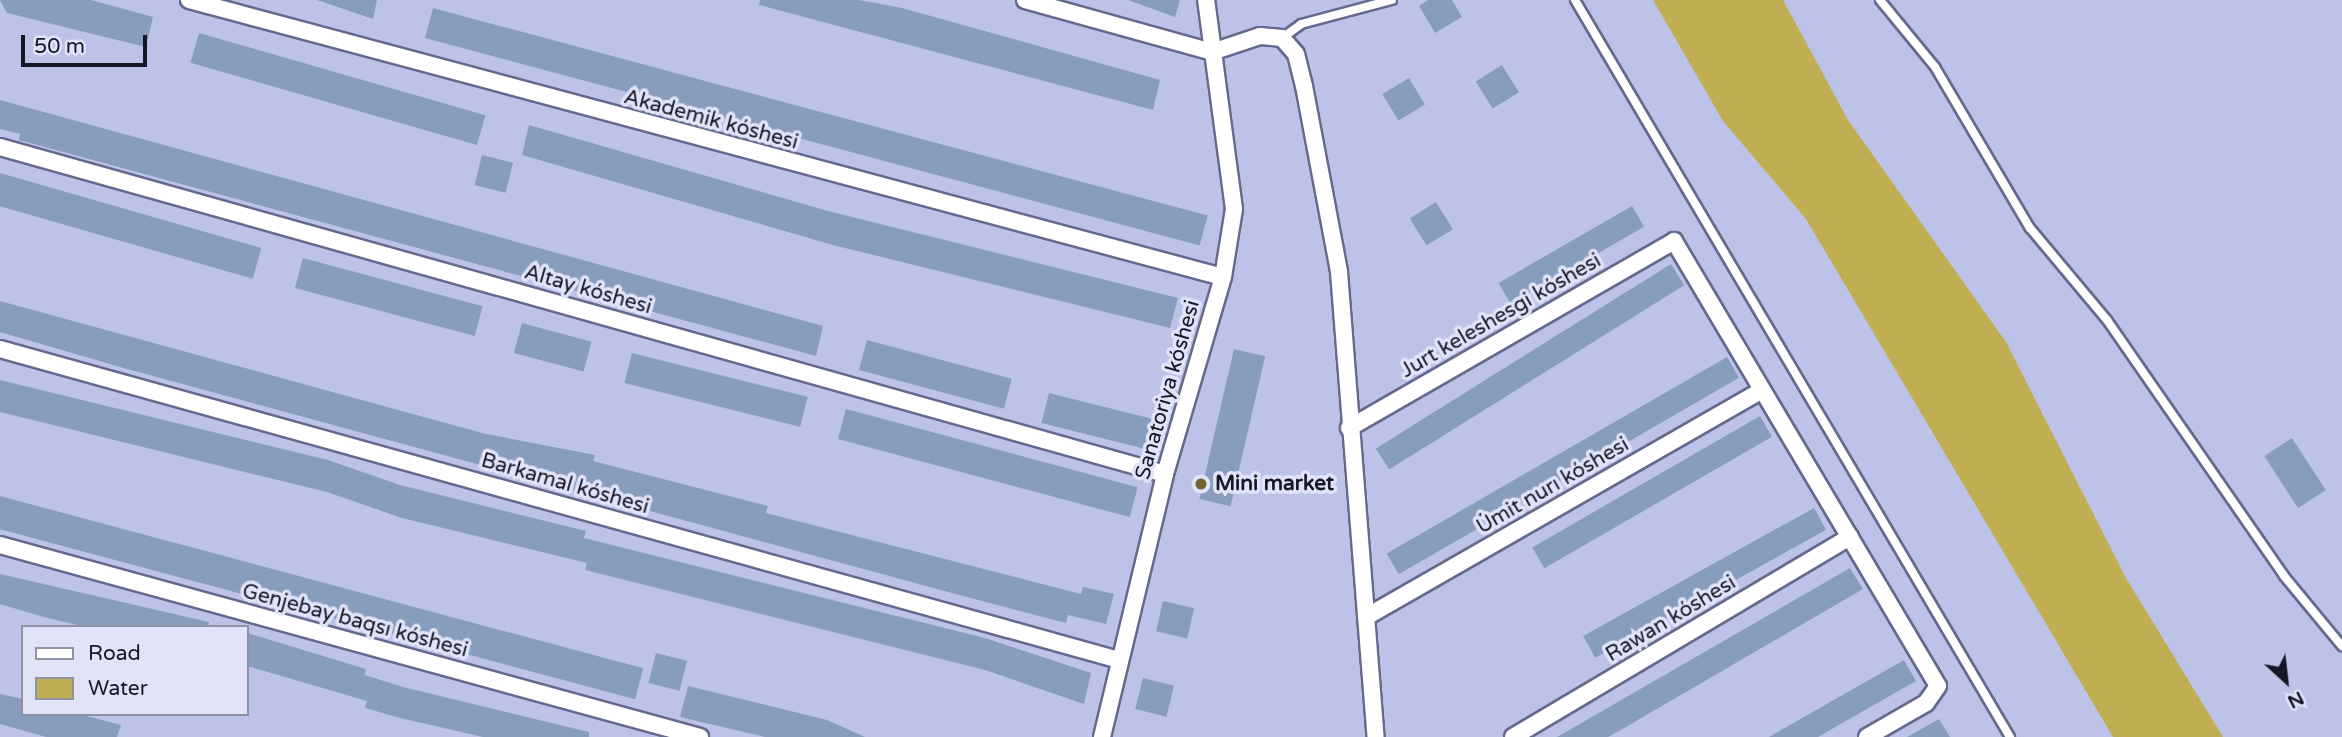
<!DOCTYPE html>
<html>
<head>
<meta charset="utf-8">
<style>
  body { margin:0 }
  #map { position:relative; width:2342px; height:737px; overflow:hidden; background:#bdc2e9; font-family:"Varela Round",sans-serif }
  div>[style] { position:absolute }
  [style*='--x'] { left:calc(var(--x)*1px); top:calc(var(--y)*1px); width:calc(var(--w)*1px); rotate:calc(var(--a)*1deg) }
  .water>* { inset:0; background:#c0af52 }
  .building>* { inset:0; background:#889dbe; transform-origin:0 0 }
  .roads { filter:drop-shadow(2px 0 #65698b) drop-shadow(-2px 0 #65698b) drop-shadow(0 2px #65698b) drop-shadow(0 -2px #65698b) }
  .service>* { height:8px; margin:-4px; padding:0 4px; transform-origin:4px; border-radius:4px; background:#fff }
  .minor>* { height:16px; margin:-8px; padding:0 8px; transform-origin:8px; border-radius:8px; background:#fff }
  .dots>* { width:19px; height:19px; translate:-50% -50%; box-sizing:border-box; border:4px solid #e1e4f8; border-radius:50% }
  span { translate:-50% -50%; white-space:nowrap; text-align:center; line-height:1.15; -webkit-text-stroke:7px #e1e4f8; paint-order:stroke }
  .street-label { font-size:21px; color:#161725 }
  .poi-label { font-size:21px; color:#161725; font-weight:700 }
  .left { translate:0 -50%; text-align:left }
  .legend { position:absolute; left:21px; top:625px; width:228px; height:91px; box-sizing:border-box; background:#e1e4f8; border:2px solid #9092a4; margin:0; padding:9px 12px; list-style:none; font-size:21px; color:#161725 }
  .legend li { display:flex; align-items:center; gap:14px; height:35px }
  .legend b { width:35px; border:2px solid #9092a4 }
  .north { position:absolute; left:2251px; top:646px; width:70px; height:70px; -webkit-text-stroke:5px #e1e4f8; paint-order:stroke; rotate:153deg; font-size:19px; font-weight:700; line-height:28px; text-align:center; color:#161725 }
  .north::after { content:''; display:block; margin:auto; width:24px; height:32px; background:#161725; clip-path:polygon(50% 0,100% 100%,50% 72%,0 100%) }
  .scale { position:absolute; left:21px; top:35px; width:126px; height:32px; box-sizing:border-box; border:4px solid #161725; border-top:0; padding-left:9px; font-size:21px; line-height:24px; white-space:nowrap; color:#161725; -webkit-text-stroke:5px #e1e4f8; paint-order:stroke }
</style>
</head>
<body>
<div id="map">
  <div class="water">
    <div style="clip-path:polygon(1653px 0,1783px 0,1848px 120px,2006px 342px,2126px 578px,2223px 737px,2113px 737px,1806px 219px,1723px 121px)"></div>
  </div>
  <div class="building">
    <div style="clip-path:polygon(0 0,91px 0,153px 17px,146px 47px,7px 13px)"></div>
    <div style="clip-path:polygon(317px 0,377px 0,373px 19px)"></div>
    <div style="clip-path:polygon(760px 0,859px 0,902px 8px,1160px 80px,1153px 110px,759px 5px)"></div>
    <div style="clip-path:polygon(1128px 0,1180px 0,1175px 17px)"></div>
    <div style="clip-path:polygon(1428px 0,1452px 0,1462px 17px,1435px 33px,1419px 6px)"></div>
    <div style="left:433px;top:8px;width:802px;height:31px;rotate:15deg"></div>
    <div style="left:199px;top:33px;width:298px;height:31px;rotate:16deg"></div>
    <div style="left:1502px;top:65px;width:32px;height:31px;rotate:58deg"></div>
    <div style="left:1409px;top:78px;width:31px;height:31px;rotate:59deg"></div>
    <div style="clip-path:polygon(0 100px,823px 326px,816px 356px,19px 140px,20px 134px,0 129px)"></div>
    <div style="clip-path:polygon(529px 125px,828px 211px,1178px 298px,1170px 328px,833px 245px,522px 155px)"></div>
    <div style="left:482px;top:155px;width:32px;height:31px;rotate:14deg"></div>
    <div style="left:0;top:173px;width:272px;height:32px;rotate:16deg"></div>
    <div style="left:1436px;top:202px;width:32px;height:31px;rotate:58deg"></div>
    <div style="left:1632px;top:206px;width:24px;height:154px;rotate:60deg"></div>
    <div style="left:303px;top:258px;width:186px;height:31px;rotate:15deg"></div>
    <div style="left:1671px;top:264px;width:25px;height:348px;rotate:58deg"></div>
    <div style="clip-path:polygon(0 301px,486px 434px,595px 455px,593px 461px,768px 506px,766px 513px,1081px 594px,1083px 587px,1114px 594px,1106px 624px,1068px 615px,1066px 623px,963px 596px,120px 367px,0 332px)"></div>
    <div style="left:522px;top:323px;width:72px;height:31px;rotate:15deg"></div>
    <div style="left:867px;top:340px;width:150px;height:31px;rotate:15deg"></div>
    <div style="left:1234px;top:349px;width:32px;height:154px;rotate:13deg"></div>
    <div style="left:632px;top:353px;width:181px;height:31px;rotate:14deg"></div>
    <div style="left:1727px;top:357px;width:24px;height:393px;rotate:60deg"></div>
    <div style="clip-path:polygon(0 380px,328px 460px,400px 485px,586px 531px,584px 538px,985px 638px,1091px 673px,1084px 704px,985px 670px,585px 570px,587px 563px,402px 518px,327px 492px,0 412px)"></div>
    <div style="left:1049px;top:393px;width:106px;height:31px;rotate:14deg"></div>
    <div style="left:846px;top:409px;width:302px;height:31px;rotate:15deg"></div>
    <div style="left:1760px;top:416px;width:24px;height:263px;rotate:60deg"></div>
    <div style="left:2292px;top:438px;width:62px;height:33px;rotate:57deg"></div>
    <div style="left:0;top:496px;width:666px;height:32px;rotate:15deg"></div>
    <div style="left:1814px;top:508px;width:25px;height:264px;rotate:61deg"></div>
    <div style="clip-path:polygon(1850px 568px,1863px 589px,1619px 731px,1608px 737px,1557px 737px)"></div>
    <div style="clip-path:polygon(0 574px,209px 622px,208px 627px,85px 627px,40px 616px,0 604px)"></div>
    <div style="left:1163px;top:601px;width:32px;height:31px;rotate:13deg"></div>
    <div style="clip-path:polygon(247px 633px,366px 669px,365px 675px,403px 687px,589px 732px,589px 737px,483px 737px,400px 718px,365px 708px,367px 701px,247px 666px)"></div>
    <div style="left:656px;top:653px;width:32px;height:31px;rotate:14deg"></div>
    <div style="clip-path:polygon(1904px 660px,1916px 681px,1818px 737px,1769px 737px)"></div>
    <div style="left:1143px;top:678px;width:32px;height:32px;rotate:14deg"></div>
    <div style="clip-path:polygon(688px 686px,827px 720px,865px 737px,765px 737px,680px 717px)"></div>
    <div style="clip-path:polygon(0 694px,23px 699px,23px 714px,79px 714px,121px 725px,117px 737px,46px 737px,0 724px)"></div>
    <div style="clip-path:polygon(1939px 719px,1950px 737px,1907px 737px)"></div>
  </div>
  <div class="roads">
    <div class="service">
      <div style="--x:1575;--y:0;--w:856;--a:59.45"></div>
      <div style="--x:1880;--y:0;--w:87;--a:50.6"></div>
      <div style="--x:1935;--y:67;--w:187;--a:59.5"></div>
      <div style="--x:2030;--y:228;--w:120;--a:50.1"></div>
      <div style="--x:2107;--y:320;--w:311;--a:55.3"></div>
      <div style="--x:2284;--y:576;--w:91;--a:50.4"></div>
      <div style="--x:1282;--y:38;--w:24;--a:-36"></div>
      <div style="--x:1301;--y:24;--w:94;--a:-14.8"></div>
    </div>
    <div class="minor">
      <div style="--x:189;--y:0;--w:1070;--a:15"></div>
      <div style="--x:1025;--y:0;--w:194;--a:15.5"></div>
      <div style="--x:1212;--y:52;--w:51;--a:-18.4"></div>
      <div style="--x:1260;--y:36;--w:22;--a:5"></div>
      <div style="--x:1282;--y:38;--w:21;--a:49"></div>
      <div style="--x:1296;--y:54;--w:33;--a:76"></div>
      <div style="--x:1304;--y:86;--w:189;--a:79.3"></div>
      <div style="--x:1339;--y:272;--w:466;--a:85.5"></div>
      <div style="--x:0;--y:147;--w:1210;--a:15.68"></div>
      <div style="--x:0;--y:349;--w:1161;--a:15.53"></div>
      <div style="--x:1349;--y:428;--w:375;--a:-29.9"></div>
      <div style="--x:1674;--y:241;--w:517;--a:59.32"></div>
      <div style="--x:1938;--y:686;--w:21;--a:125"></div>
      <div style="--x:1926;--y:703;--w:68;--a:150"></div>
      <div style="--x:0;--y:545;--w:726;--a:15.34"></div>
      <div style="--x:1366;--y:617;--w:456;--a:-29.8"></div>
      <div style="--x:1102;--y:737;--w:270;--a:-76.5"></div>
      <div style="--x:1165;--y:474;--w:205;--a:-73.6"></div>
      <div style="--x:1223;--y:277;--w:69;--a:-80.8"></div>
      <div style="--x:1234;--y:209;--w:211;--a:-97.6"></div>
      <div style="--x:1513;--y:737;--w:392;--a:-30.7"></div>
    </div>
  </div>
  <div class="dots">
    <div style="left:1201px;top:484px;background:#6e6532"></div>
  </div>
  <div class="street-label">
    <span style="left:711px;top:120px;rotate:15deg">Akademik kóshesi</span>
    <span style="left:588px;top:290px;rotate:16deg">Altay kóshesi</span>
    <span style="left:1501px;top:316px;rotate:-30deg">Jurt keleshesgi kóshesi</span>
    <span style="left:1168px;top:390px;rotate:-74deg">Sanatoriya kóshesi</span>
    <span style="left:565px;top:484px;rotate:16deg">Barkamal kóshesi</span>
    <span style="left:1553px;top:486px;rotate:-30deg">Úmit nurı kóshesi</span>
    <span style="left:1671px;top:619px;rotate:-31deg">Rawan kóshesi</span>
    <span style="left:355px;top:621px;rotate:15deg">Genjebay baqsı kóshesi</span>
  </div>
  <div class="poi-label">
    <span class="left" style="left:1215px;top:484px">Mini market</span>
  </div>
  <ul class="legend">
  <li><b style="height:9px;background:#fff"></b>Road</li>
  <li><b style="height:19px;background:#c0af52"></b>Water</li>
  </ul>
  <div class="north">N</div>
  <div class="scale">50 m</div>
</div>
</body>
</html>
